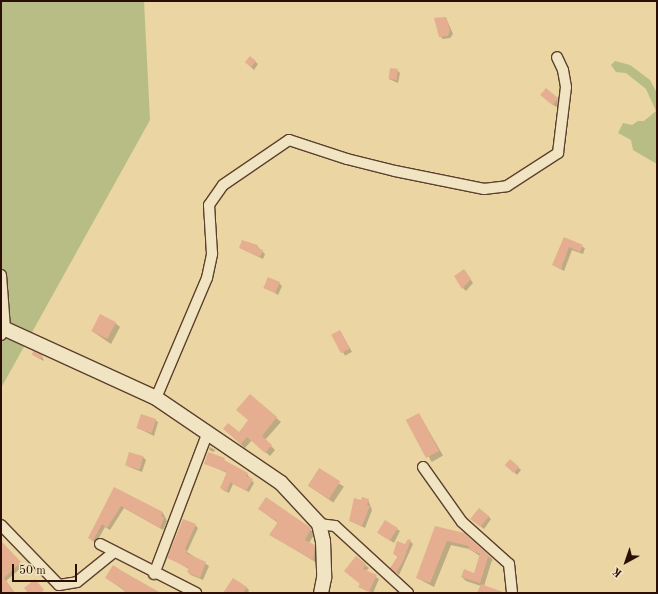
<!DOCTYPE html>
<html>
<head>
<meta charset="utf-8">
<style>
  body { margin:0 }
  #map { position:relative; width:658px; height:594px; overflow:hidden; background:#ead5a3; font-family:"Old Standard TT",serif }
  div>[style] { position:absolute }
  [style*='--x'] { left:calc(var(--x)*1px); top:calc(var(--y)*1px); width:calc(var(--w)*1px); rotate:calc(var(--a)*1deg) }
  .green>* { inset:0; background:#b7bd85 }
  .shadow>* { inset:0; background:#0003; transform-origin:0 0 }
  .building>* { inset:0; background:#e5ae91; transform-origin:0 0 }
  .roads { filter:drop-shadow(1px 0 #5b402d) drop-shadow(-1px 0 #5b402d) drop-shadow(0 1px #5b402d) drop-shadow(0 -1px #5b402d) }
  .street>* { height:10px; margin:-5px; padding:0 5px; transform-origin:5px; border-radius:5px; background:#f1e4c3 }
  .secondary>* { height:14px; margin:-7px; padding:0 7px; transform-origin:7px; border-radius:7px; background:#f1e4c3 }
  span { translate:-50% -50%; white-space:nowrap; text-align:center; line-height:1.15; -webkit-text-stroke:4px #f1e4c3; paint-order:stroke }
  .frame { position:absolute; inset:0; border:2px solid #2b0f06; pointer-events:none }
  .north { position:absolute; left:606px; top:542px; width:40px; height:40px; -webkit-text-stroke:3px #f1e4c3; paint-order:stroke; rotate:220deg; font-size:11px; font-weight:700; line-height:16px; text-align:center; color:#2b0f06 }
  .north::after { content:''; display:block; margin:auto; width:14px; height:18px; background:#2b0f06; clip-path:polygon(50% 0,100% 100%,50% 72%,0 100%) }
  .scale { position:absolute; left:12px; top:564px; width:65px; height:18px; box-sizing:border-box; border:2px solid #2b0f06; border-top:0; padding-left:5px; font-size:12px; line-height:14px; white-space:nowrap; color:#2b0f06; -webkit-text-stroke:3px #f1e4c3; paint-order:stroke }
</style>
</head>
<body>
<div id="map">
  <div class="green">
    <div style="clip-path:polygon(1px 1px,144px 1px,150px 120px,1px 388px)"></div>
    <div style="clip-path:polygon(615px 61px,630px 65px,650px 80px,657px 93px,657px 164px,633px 150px,631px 140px,618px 133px,623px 123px,632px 125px,638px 121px,644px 121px,656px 111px,646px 89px,626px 73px,616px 72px,611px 65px)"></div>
  </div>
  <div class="shadow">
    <div style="clip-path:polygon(446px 18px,453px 34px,450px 38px,443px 39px,440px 36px)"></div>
    <div style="clip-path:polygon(250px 57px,258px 64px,254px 70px,246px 62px)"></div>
    <div style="clip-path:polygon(397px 70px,400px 73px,398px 83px,389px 79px)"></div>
    <div style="clip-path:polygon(545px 98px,557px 99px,560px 102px,556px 107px)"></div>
    <div style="clip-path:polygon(564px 238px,585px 248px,583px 254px,572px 250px,564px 271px,553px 265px)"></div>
    <div style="clip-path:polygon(257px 246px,265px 254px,263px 259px,240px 248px)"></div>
    <div style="clip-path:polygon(464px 270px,473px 283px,466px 291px,463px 288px)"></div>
    <div style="clip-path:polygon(279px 283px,282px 286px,278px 295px,265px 287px)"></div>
    <div style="clip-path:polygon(115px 323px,120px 327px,111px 344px,92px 331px)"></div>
    <div style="left:340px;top:331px;width:24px;height:8px;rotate:60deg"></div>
    <div style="clip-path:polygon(33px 354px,42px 356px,44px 361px,36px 357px)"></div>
    <div style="clip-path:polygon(250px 395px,281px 422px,265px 440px,275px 450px,270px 456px,252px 440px,245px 448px,224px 429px,239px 433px,249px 421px)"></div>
    <div style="left:419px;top:414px;width:48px;height:13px;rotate:60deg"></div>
    <div style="clip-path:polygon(155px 420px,158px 422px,154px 436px,138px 428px)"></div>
    <div style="clip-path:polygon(210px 447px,215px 450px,214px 452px,209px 450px)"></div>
    <div style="clip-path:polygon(143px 457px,146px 460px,142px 472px,127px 466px)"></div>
    <div style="clip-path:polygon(224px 459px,226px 463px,247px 474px,254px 483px,249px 492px,233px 484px,229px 493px,223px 490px,221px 488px,227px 473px,205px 463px)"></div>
    <div style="clip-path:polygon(510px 460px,521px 470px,517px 475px,506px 464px)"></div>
    <div style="left:319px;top:470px;width:30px;height:19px;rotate:34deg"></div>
    <div style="clip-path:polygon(115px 489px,163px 513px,167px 521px,163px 530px,124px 508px,110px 530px,105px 527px,96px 543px,92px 540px,89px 537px)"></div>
    <div style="clip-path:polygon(266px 499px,315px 533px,309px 543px,318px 550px,317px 563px,271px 535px,278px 523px,259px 509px)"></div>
    <div style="clip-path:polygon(368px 500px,372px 510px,365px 528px,350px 521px)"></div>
    <div style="clip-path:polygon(488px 516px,491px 519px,484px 529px,475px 522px)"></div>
    <div style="clip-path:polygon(195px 525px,198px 528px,187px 552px,209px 566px,203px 580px,191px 575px,188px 572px,189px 569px,168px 557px)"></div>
    <div style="clip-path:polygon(436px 528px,464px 534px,494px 561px,492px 560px,484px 586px,497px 593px,479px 593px,481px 586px,466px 581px,462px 577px,475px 574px,480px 556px,469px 549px,451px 545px,434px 587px,417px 578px)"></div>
    <div style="clip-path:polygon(397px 529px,400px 531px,394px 543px,382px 535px)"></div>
    <div style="clip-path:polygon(410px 541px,413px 544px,399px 575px,391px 568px,398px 557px,394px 554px)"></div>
    <div style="clip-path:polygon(1px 543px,23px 566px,6px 581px,15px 593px,1px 593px)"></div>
    <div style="clip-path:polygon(356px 558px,369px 568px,366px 571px,379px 579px,373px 593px,360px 587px)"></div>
    <div style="clip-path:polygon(113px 566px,160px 593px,128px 593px,106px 578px)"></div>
    <div style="clip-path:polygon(246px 587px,249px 590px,248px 593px,226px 593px)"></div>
  </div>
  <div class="building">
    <div style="clip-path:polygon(446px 17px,450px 30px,448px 36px,439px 37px,434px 18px)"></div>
    <div style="left:250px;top:56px;width:8px;height:8px;rotate:40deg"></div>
    <div style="left:390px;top:68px;width:8px;height:11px;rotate:7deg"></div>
    <div style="left:546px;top:88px;width:16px;height:9px;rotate:40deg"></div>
    <div style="clip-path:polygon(564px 237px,583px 245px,580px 252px,569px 247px,561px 269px,552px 265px)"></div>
    <div style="clip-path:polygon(242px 240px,258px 245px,257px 248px,263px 250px,260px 257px,239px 248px)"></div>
    <div style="clip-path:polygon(464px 269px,471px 279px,462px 289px,454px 276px)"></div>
    <div style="left:268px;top:277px;width:13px;height:12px;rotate:23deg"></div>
    <div style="left:100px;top:314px;width:18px;height:19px;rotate:27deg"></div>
    <div style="left:340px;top:330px;width:21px;height:10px;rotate:62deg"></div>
    <div style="clip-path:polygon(33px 351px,43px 355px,41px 359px,32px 355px)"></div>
    <div style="clip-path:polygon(250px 394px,277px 417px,262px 436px,272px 445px,265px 453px,247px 437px,241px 444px,223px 429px,228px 423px,239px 432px,248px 420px,236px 410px)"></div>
    <div style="left:419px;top:413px;width:43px;height:15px;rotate:62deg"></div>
    <div style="left:141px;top:414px;width:16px;height:15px;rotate:18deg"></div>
    <div style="left:129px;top:452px;width:15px;height:14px;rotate:16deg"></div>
    <div style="clip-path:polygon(208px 452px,225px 458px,224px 460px,248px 473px,246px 476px,253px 479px,246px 491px,230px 482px,227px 491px,220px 488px,227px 472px,204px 464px)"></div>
    <div style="left:510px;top:459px;width:12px;height:8px;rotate:42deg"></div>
    <div style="left:319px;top:468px;width:25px;height:21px;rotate:32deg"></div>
    <div style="clip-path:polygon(114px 487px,163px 512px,161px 516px,164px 518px,160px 528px,121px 506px,107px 528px,102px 524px,93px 541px,88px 538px)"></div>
    <div style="clip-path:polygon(266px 497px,311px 528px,305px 540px,315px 545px,313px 560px,269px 535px,278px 522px,258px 509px)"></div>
    <div style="clip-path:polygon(362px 497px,369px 499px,367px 505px,370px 506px,362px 526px,349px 521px,354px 498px,361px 500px)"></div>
    <div style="left:479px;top:508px;width:13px;height:14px;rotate:39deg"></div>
    <div style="clip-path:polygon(183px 519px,196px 524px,185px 549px,187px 551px,186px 553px,206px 562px,200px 578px,187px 572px,189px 568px,167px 558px)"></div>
    <div style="left:385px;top:520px;width:15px;height:15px;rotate:32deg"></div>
    <div style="clip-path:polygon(435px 526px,464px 533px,493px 559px,488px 557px,480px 583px,461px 577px,464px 569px,474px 573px,480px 554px,468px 549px,469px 546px,447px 541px,430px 583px,416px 578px)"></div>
    <div style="clip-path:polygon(408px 539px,411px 540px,403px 561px,396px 573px,390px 568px,398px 556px,393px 554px,397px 541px,405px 544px)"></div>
    <div style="clip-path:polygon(1px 541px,21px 562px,4px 578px,15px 593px,1px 593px)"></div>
    <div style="clip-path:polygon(356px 556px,366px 564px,363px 569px,377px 575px,369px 592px,358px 587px,360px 584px,344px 571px)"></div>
    <div style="clip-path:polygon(113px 565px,125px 573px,161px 593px,123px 593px,125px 590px,105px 578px)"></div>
    <div style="clip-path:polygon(233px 578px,247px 587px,243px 593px,223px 593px)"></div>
    <div style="clip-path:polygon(35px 579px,44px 590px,41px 593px,28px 593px,24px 588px)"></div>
    <div style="clip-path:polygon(481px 584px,503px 592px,503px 593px,477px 593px)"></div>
  </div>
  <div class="roads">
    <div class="street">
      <div style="--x:1;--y:275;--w:53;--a:85.7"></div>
      <div style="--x:5;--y:328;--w:8;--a:120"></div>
      <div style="--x:156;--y:398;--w:130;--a:-67"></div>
      <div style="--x:207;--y:278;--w:25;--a:-78"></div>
      <div style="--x:212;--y:254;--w:49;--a:-93.5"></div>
      <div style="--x:209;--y:205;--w:24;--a:-55"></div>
      <div style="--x:223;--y:185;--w:80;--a:-34.3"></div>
      <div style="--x:289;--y:140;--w:61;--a:18.1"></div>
      <div style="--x:347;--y:159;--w:49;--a:14"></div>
      <div style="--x:395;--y:171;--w:91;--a:11.4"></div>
      <div style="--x:484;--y:189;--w:23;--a:-7"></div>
      <div style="--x:507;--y:186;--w:61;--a:-32.9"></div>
      <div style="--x:558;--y:153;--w:66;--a:-83.1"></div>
      <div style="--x:566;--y:87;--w:17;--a:-100"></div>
      <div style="--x:563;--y:70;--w:14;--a:-115"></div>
      <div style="--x:423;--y:467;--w:67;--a:54.7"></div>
      <div style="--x:462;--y:522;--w:63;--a:41.8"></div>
      <div style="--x:509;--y:564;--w:29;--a:84"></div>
      <div style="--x:319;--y:524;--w:16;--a:7"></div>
      <div style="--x:335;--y:526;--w:99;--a:42.5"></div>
      <div style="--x:1;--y:525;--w:83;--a:46"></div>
      <div style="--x:59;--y:585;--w:18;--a:-9"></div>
      <div style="--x:77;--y:582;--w:48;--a:-39"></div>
      <div style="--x:100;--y:544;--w:108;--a:27"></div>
      <div style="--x:154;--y:574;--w:152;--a:-69.2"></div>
    </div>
    <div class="secondary">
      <div style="--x:1;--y:327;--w:170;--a:24.6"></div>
      <div style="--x:156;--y:398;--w:151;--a:34.2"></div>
      <div style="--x:281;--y:483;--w:56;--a:47.2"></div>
      <div style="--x:319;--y:524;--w:17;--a:77"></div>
      <div style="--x:323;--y:541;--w:37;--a:88"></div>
      <div style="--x:324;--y:578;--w:15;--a:101"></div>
    </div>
  </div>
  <div class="frame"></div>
  <div class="north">K</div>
  <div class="scale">50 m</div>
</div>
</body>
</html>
